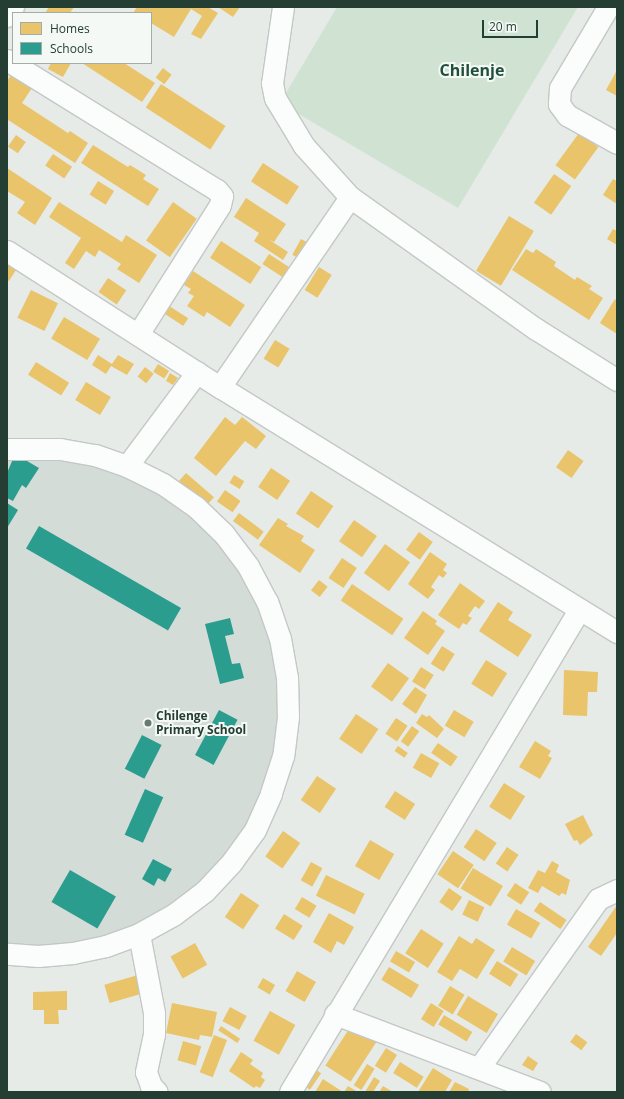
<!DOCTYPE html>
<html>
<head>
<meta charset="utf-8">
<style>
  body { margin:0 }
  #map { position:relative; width:624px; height:1099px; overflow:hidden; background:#e6ebe8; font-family:"Open Sans",sans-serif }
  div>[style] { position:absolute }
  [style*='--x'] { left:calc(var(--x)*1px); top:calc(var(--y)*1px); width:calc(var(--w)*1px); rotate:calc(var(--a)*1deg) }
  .built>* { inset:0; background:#d4dcd7 }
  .green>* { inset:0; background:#d0e3d3 }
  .homes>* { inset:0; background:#e9c46a; transform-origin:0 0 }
  .schools>* { inset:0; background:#2a9d8f; transform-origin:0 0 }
  .roads { filter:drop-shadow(1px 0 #c3c8c5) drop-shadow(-1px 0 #c3c8c5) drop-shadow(0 1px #c3c8c5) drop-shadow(0 -1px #c3c8c5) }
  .minor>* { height:21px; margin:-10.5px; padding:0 10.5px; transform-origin:10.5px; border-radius:10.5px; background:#fbfcfc }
  .dots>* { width:11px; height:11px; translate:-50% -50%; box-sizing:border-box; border:2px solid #f5f9f6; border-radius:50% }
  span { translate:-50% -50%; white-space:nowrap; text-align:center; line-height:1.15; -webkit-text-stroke:4px #f5f9f6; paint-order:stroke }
  .poi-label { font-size:12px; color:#243e33; font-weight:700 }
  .left { translate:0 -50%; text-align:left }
  .district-label { font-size:16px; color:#214f3d; font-weight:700 }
  .frame { position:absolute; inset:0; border:8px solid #243e33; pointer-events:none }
  .legend { position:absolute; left:12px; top:12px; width:140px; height:52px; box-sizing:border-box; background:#f5f9f6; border:1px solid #a1aea8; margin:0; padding:5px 7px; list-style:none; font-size:12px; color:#243e33 }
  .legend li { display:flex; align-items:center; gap:8px; height:20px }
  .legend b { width:20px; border:1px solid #a1aea8 }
  .scale { position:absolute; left:482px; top:20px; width:56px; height:18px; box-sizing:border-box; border:2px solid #243e33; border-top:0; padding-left:5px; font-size:12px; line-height:14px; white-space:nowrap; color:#243e33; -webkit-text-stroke:3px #f5f9f6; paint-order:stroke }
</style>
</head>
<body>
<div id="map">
  <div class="built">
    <div style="clip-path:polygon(26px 445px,150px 478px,269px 587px,298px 672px,279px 775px,249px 842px,142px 941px,7px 957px,7px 451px)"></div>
  </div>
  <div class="green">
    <div style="clip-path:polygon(337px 7px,578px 7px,458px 208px,280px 103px)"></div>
  </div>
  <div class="homes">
    <div style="clip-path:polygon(49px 7px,74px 7px,70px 13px,45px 13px)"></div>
    <div style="clip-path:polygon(137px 7px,208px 7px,218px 13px,201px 39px,191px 34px,202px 16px,191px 9px,174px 37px,151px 23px,151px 13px,133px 13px)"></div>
    <div style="clip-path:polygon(218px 7px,240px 7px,233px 17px)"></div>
    <div style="clip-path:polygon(51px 63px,71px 63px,63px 77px,48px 69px)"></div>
    <div style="clip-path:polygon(82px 63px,124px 63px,155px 83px,142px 102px)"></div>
    <div style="left:163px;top:68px;width:11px;height:12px;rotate:38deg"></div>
    <div style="clip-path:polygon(617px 70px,617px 96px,606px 90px)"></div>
    <div style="clip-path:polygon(11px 75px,32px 88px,22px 103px,68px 133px,70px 131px,88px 143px,75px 163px,8px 120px,7px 121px,7px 81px)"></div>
    <div style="left:161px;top:84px;width:77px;height:28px;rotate:33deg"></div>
    <div style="left:579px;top:133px;width:24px;height:40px;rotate:36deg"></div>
    <div style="left:16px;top:135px;width:12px;height:14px;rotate:35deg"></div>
    <div style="clip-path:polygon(93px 145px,128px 167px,130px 165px,146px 175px,143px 179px,159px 189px,148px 206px,81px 163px)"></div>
    <div style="left:53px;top:154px;width:23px;height:14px;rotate:34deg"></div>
    <div style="left:263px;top:163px;width:43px;height:22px;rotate:33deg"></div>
    <div style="clip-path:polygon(7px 168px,52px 198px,35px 225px,17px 213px,25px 202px,7px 191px)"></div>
    <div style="left:554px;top:174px;width:21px;height:35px;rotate:35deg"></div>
    <div style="clip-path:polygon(613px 179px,617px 181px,617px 204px,603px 195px)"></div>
    <div style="left:98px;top:181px;width:19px;height:16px;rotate:32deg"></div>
    <div style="clip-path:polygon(246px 198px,286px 224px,274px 242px,268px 239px,288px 252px,283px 260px,254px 241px,259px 233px,234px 217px)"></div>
    <div style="clip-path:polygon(59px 202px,122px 242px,126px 235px,157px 255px,139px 283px,117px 269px,121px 264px,99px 250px,95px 257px,86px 251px,74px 269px,65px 263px,81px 238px,49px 217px)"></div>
    <div style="left:173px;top:202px;width:29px;height:47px;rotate:35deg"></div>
    <div style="left:509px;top:216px;width:29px;height:64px;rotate:31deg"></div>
    <div style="clip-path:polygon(613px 229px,617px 231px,617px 245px,607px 239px)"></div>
    <div style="left:301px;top:239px;width:10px;height:18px;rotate:29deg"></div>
    <div style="left:221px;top:241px;width:48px;height:20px;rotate:33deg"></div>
    <div style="clip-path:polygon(526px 249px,533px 253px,536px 249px,556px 262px,554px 266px,575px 280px,577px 277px,592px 286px,589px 289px,603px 298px,589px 320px,512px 270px)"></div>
    <div style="left:269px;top:254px;width:31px;height:12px;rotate:33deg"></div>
    <div style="clip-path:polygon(8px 265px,16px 270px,9px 281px,7px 280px)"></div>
    <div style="left:319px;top:267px;width:15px;height:27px;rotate:32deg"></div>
    <div style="clip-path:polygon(193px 271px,245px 305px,230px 327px,207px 312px,204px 317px,187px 306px,194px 296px,188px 293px,191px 289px,184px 285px)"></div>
    <div style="left:108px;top:278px;width:22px;height:17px;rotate:34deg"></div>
    <div style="left:31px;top:290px;width:30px;height:31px;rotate:26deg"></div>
    <div style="clip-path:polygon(615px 299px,617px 301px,617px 334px,600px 323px)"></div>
    <div style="left:163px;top:302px;width:30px;height:9px;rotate:33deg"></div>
    <div style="left:64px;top:317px;width:42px;height:25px;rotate:31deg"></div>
    <div style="left:275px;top:340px;width:17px;height:22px;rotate:31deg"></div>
    <div style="clip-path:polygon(98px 355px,112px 364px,118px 355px,134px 364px,127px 375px,111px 366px,106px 374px,92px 365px)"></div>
    <div style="left:36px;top:362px;width:39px;height:15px;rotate:32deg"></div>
    <div style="left:158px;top:364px;width:13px;height:9px;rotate:32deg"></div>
    <div style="left:145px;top:367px;width:11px;height:12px;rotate:38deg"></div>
    <div style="clip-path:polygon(170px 373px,178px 378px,173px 385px,166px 381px)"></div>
    <div style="left:86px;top:382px;width:29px;height:21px;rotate:31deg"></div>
    <div style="clip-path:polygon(225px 417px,235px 425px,242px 417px,266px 436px,256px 449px,245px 441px,216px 476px,194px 458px)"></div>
    <div style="left:568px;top:450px;width:19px;height:21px;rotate:35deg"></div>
    <div style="left:271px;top:468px;width:23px;height:23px;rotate:34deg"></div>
    <div style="left:186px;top:473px;width:37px;height:13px;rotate:41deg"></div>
    <div style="left:234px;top:475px;width:12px;height:9px;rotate:31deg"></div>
    <div style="left:225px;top:490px;width:19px;height:14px;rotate:35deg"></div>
    <div style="left:311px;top:491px;width:27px;height:27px;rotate:34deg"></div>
    <div style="left:239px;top:513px;width:31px;height:10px;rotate:37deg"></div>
    <div style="clip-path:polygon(278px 518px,288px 524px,286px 526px,304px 536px,301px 541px,315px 550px,300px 573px,259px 545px)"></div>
    <div style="left:354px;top:520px;width:28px;height:26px;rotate:35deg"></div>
    <div style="left:419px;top:532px;width:17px;height:22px;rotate:36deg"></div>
    <div style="left:385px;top:544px;width:31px;height:36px;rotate:36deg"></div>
    <div style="clip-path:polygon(430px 552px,447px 564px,443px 570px,447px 573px,443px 578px,439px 575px,431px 587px,435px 590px,428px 599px,408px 584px)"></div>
    <div style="left:342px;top:558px;width:18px;height:24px;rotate:34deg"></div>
    <div style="left:319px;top:580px;width:11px;height:13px;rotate:38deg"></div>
    <div style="clip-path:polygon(460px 583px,485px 601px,479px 609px,475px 606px,468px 616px,472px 618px,468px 623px,467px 625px,463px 623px,459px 629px,438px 615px)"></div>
    <div style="left:352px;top:584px;width:62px;height:20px;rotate:34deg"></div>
    <div style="clip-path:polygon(498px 602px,513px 612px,508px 620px,532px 635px,518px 657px,479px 631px)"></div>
    <div style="clip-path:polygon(423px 611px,437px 621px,435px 624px,445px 631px,428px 655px,404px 638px)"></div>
    <div style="left:442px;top:646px;width:15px;height:21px;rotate:32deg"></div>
    <div style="left:486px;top:660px;width:25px;height:28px;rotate:32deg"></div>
    <div style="left:388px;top:663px;width:26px;height:29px;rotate:36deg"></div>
    <div style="left:421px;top:667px;width:15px;height:17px;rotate:32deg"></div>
    <div style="clip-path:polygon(564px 670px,598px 672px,597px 692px,588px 692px,587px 716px,563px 715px)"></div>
    <div style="clip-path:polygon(415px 687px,427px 695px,416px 714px,402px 704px)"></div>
    <div style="left:454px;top:710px;width:23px;height:18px;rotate:31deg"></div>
    <div style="left:356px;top:714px;width:27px;height:30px;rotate:34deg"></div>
    <div style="clip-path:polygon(422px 714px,427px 717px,429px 715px,444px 729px,437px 738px,416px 723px)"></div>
    <div style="left:396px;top:718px;width:14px;height:19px;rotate:34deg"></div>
    <div style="left:412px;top:726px;width:9px;height:19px;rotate:36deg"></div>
    <div style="clip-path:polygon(535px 741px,551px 751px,548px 756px,552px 758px,540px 779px,519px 767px)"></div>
    <div style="left:438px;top:743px;width:24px;height:12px;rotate:35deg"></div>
    <div style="left:398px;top:746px;width:12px;height:6px;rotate:35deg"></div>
    <div style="left:421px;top:753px;width:21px;height:17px;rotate:29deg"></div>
    <div style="left:317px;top:776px;width:23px;height:29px;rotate:34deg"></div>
    <div style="left:504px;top:783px;width:25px;height:28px;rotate:32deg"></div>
    <div style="left:395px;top:791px;width:24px;height:19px;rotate:33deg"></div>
    <div style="clip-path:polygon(583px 815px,593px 835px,580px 845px,577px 840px,574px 841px,565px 824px)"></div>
    <div style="left:476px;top:829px;width:25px;height:22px;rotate:34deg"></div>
    <div style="left:283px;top:831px;width:21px;height:31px;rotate:35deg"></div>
    <div style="left:370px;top:840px;width:28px;height:30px;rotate:30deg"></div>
    <div style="left:507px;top:847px;width:14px;height:20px;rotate:34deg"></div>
    <div style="left:453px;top:851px;width:25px;height:28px;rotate:34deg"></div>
    <div style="clip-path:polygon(552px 861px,559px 865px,556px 872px,570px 880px,566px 895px,562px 893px,559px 896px,542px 886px,538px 893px,528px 888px,538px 870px,545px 873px)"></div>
    <div style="left:311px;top:862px;width:13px;height:21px;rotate:29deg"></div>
    <div style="left:473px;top:868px;width:35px;height:24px;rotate:31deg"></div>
    <div style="left:326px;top:875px;width:43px;height:23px;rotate:26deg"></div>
    <div style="left:515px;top:883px;width:17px;height:15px;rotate:33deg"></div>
    <div style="left:449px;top:888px;width:16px;height:17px;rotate:35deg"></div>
    <div style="left:241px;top:893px;width:22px;height:29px;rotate:34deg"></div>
    <div style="left:302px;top:897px;width:17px;height:14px;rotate:31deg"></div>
    <div style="left:469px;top:900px;width:17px;height:16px;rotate:25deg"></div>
    <div style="left:540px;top:902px;width:32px;height:11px;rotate:34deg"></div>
    <div style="clip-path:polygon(617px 905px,617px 933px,601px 956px,588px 947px)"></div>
    <div style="left:516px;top:909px;width:28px;height:18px;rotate:30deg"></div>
    <div style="clip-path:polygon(329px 913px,354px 927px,344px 945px,337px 941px,331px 953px,313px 942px)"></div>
    <div style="left:284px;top:914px;width:22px;height:17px;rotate:32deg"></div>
    <div style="left:421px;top:929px;width:27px;height:29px;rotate:33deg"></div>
    <div style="clip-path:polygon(459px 936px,472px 944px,476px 938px,495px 950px,477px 979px,460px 969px,452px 981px,437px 972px)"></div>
    <div style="left:195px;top:943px;width:25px;height:28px;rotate:61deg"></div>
    <div style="left:512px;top:947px;width:27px;height:17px;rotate:31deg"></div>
    <div style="left:396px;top:951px;width:22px;height:12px;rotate:30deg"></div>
    <div style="left:497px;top:961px;width:25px;height:15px;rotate:32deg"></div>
    <div style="left:389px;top:967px;width:35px;height:15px;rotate:31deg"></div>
    <div style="left:297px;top:971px;width:22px;height:23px;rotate:30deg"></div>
    <div style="left:138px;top:975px;width:19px;height:35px;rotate:74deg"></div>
    <div style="left:263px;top:978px;width:14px;height:11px;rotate:30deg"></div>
    <div style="left:450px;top:986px;width:17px;height:23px;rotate:31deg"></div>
    <div style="clip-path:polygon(67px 991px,67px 1010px,58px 1010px,59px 1024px,44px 1024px,44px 1010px,33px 1010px,33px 992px)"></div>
    <div style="left:468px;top:996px;width:35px;height:22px;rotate:31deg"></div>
    <div style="clip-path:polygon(172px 1003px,217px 1012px,212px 1037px,200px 1035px,199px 1040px,166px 1033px)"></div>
    <div style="left:431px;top:1003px;width:15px;height:19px;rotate:32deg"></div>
    <div style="left:230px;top:1007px;width:19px;height:16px;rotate:28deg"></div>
    <div style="left:270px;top:1011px;width:29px;height:34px;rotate:29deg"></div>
    <div style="left:444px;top:1015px;width:33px;height:11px;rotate:31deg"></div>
    <div style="left:221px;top:1026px;width:23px;height:5px;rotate:34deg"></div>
    <div style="left:351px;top:1026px;width:30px;height:47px;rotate:33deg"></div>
    <div style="left:576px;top:1034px;width:14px;height:10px;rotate:36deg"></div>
    <div style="left:214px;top:1035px;width:14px;height:40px;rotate:21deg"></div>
    <div style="left:183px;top:1041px;width:19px;height:20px;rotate:16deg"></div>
    <div style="left:386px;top:1048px;width:13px;height:21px;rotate:32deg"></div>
    <div style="clip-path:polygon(241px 1052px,253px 1060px,250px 1064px,263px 1073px,261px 1077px,265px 1080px,260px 1088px,256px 1086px,254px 1088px,229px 1071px)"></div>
    <div style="clip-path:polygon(528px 1056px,538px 1063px,533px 1071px,522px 1065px)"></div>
    <div style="left:400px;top:1062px;width:28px;height:13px;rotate:32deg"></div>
    <div style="left:367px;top:1064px;width:9px;height:25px;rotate:32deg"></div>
    <div style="left:312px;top:1067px;width:11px;height:20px;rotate:34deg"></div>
    <div style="clip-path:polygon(433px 1068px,452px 1080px,445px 1092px,418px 1092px)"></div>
    <div style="clip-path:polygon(374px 1077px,380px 1081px,373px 1092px,365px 1092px)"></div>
    <div style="clip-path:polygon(323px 1079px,343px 1092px,315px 1092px)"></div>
    <div style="clip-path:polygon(455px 1082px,469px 1089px,468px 1092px,449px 1092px)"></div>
    <div style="clip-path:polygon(348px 1086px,358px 1092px,344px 1092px)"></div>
    <div style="clip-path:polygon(383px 1086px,393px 1092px,379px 1092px)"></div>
  </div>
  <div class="schools">
    <div style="clip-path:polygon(15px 454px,39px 468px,26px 488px,22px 485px,13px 501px,7px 498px,7px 473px)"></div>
    <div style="clip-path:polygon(7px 503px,18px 510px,7px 528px)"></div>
    <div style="left:39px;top:526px;width:164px;height:26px;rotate:30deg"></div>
    <div style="clip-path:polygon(230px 618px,234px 634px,225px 636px,232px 664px,240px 663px,244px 678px,220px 684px,205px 624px)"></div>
    <div style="left:219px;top:710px;width:21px;height:51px;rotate:28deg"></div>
    <div style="left:142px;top:735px;width:22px;height:38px;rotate:27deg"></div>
    <div style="left:145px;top:789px;width:20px;height:50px;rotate:24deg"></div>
    <div style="clip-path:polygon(153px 859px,172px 869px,165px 882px,158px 878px,154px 886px,142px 879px)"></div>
    <div style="left:70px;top:870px;width:53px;height:37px;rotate:30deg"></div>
  </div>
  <div class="roads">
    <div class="minor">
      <div style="--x:283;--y:7;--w:77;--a:98.2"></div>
      <div style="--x:272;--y:83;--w:15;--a:79"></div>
      <div style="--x:275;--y:98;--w:56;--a:58.9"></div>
      <div style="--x:304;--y:146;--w:69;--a:48"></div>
      <div style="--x:350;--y:197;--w:228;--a:35.4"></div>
      <div style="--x:536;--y:329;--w:96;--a:32.2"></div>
      <div style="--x:608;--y:7;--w:94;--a:120.7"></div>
      <div style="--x:560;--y:88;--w:16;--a:94"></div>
      <div style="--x:559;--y:104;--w:14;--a:54"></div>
      <div style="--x:567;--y:115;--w:57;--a:29.2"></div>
      <div style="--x:7;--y:16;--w:11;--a:-56"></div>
      <div style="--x:7;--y:60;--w:247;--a:31.8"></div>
      <div style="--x:217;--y:190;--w:8;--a:50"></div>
      <div style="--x:222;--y:196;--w:9;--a:103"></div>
      <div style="--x:220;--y:205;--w:153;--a:122.4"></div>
      <div style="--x:7;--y:251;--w:253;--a:32.6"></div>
      <div style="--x:220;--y:387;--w:467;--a:31.7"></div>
      <div style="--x:220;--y:387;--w:230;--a:-55.6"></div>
      <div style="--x:7;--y:449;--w:53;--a:0"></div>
      <div style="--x:60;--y:449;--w:36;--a:10"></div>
      <div style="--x:95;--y:455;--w:34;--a:19"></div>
      <div style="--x:127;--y:466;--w:40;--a:26.6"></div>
      <div style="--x:163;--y:484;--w:40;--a:34.9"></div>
      <div style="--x:196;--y:507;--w:39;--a:44"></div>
      <div style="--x:224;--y:534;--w:40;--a:53"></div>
      <div style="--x:248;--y:566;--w:40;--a:62"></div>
      <div style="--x:267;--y:601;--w:39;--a:71"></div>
      <div style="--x:280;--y:638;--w:40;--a:80"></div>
      <div style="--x:287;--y:677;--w:40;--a:88.6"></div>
      <div style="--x:288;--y:717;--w:39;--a:97"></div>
      <div style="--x:283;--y:756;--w:40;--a:108"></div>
      <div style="--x:271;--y:794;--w:39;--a:114"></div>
      <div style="--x:255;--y:830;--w:39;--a:126"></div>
      <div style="--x:232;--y:862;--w:40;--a:133"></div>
      <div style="--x:205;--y:891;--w:40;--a:143"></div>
      <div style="--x:173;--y:915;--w:39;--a:151"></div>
      <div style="--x:139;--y:934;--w:35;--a:160"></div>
      <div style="--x:106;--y:946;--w:34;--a:168"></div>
      <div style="--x:73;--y:953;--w:35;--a:175"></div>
      <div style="--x:38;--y:956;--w:31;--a:-176"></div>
      <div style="--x:127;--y:466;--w:117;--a:-53.3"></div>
      <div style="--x:139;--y:934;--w:80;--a:79.2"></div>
      <div style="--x:154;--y:1013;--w:21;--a:90"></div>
      <div style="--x:154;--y:1034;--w:39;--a:102"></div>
      <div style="--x:146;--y:1072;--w:15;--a:70"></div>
      <div style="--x:151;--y:1086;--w:8;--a:45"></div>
      <div style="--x:335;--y:1014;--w:219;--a:20.8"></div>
      <div style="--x:479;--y:1068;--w:207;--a:-54.8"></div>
      <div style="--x:598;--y:899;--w:21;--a:-25"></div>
      <div style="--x:290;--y:1092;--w:562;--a:-59.05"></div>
    </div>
  </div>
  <div class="dots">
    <div style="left:148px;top:723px;background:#687b72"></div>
  </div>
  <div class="poi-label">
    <span class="left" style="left:156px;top:723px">Chilenge<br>Primary School</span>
  </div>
  <div class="district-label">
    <span style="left:472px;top:70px">Chilenje</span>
  </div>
  <div class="frame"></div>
  <ul class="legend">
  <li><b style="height:11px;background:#e9c46a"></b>Homes</li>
  <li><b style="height:11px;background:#2a9d8f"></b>Schools</li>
  </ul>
  <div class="scale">20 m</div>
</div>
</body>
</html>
